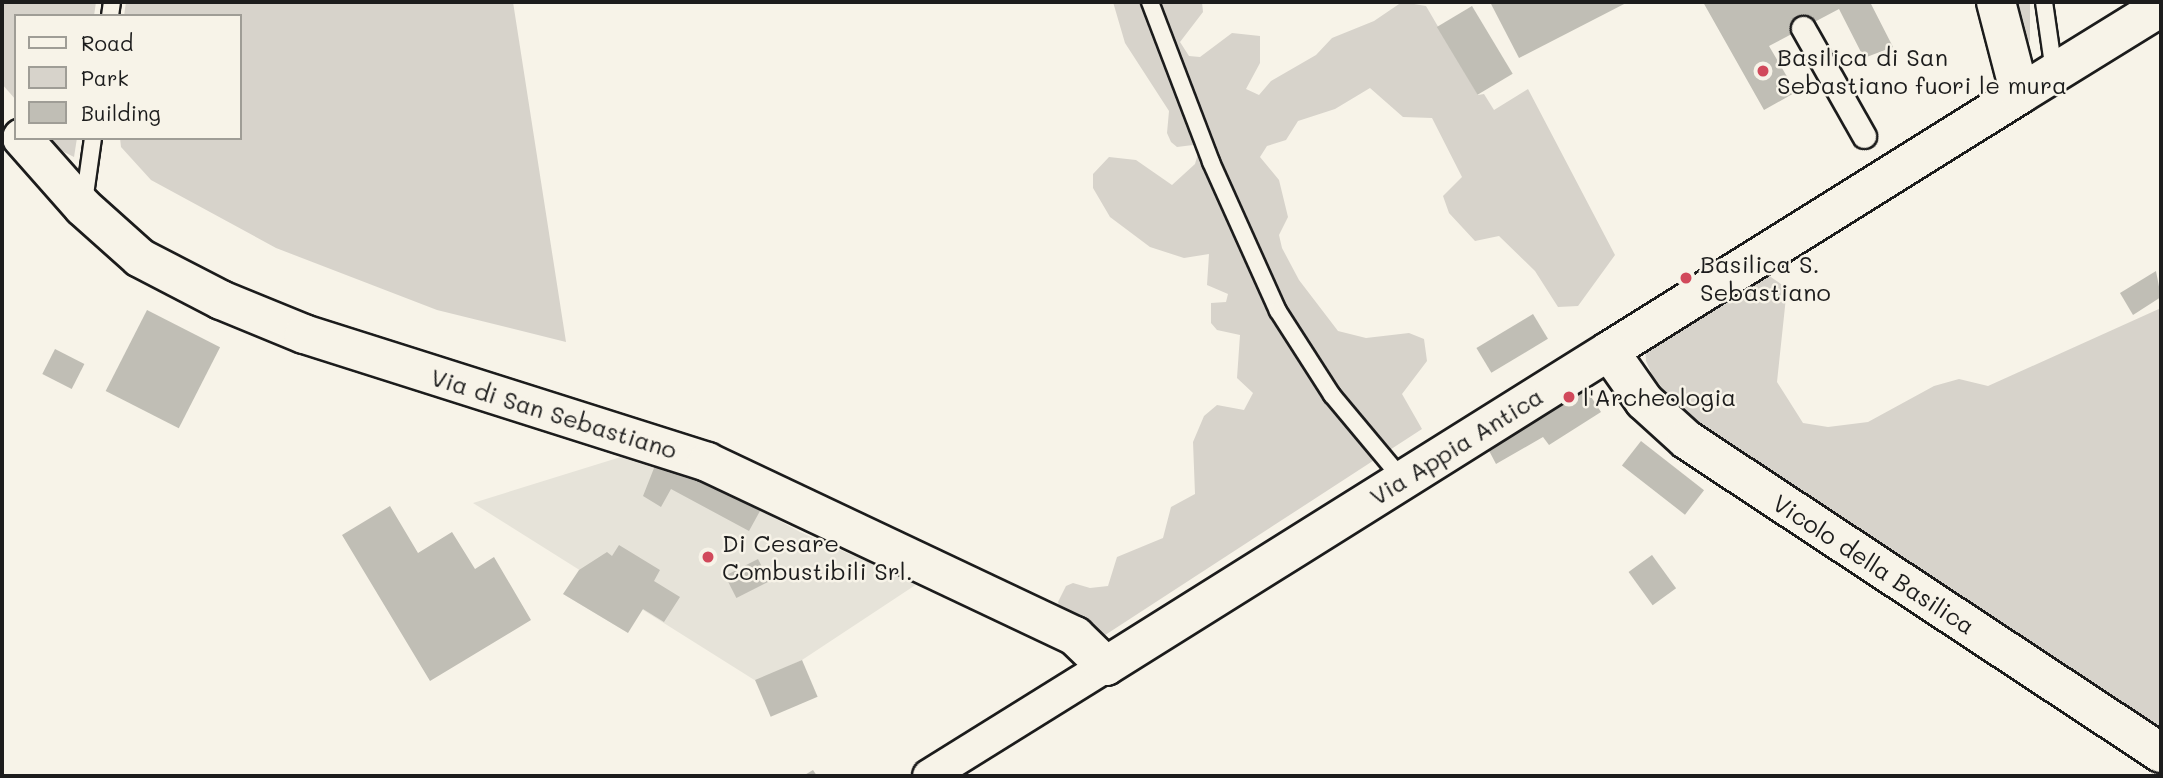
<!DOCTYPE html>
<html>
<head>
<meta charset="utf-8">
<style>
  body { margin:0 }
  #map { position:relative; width:2163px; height:778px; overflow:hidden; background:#f7f3e8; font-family:Mali,sans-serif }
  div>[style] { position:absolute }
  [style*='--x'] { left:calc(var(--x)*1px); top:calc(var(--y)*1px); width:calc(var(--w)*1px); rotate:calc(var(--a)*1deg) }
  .built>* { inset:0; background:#e6e3d9 }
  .green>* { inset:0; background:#d7d3cb }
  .building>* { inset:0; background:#c0beb5; transform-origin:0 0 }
  .roads { filter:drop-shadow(2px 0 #1c1c1c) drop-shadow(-2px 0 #1c1c1c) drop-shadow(0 2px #1c1c1c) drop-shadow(0 -2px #1c1c1c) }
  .service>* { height:16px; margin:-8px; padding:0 8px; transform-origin:8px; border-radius:8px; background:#f7f3e8 }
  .pedestrian>* { height:23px; margin:-11.5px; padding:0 11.5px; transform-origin:11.5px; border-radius:11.5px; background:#f7f3e8 }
  .minor>* { height:32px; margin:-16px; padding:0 16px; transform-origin:16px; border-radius:16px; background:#f7f3e8 }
  .tertiary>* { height:38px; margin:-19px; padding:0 19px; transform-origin:19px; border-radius:19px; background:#f7f3e8 }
  .secondary>* { height:38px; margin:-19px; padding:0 19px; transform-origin:19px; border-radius:19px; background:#f7f3e8 }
  .dots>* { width:19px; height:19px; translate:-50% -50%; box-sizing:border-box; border:4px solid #f7f3e8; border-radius:50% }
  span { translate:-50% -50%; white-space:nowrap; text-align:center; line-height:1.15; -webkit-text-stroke:5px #f7f3e8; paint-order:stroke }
  .poi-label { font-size:24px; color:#1c1c1c }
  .left { translate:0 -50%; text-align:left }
  .street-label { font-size:24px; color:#1c1c1c }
  .frame { position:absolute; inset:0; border:4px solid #1c1c1c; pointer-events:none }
  .legend { position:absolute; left:14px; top:14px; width:228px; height:126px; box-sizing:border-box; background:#f7f3e8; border:2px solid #9f9d96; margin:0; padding:9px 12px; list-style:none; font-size:21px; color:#1c1c1c }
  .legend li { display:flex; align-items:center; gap:14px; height:35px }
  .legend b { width:35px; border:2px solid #9f9d96 }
</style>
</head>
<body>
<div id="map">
  <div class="built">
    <div style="clip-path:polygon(624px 456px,708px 482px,800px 532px,917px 584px,802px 660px,756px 681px,473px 503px)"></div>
  </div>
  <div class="green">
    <div style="clip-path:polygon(2px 2px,96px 2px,94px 16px,16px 16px,16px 100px,2px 84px)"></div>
    <div style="clip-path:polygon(126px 2px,513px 2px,566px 342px,437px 310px,276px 248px,151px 180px,121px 147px,120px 138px,240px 138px,240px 16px,124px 16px)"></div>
    <div style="clip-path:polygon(1113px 2px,1202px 2px,1203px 12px,1180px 42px,1189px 56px,1200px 57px,1232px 33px,1260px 36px,1260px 63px,1246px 89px,1259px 95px,1271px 81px,1316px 55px,1332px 38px,1374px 21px,1402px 2px,1426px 6px,1478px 95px,1484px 94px,1494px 110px,1528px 89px,1615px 255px,1578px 306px,1558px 307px,1535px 271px,1499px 236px,1475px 241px,1449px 213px,1443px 196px,1462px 177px,1432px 118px,1403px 117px,1370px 88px,1335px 109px,1298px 121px,1286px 140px,1267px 146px,1260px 157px,1279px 180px,1288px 217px,1279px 235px,1282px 248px,1299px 280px,1338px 331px,1366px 338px,1409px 333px,1424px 339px,1427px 361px,1402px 394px,1422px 429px,1099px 639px,1061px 611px,1058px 602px,1066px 586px,1073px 583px,1090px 588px,1108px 586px,1117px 557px,1163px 538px,1171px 507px,1195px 494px,1193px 442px,1204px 416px,1217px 405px,1244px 410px,1253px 393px,1237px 378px,1240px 335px,1217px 330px,1211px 323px,1211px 303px,1226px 302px,1228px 294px,1207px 285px,1209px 254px,1184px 258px,1150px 247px,1110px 217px,1093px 188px,1093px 174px,1109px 157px,1136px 160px,1172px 185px,1195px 164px,1199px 150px,1193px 145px,1177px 147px,1171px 142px,1167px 133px,1169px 111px,1125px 43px)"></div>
    <div style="clip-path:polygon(2010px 2px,2030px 2px,2030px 40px,2022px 56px)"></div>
    <div style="clip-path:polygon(50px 138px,77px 138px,74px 157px,60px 150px)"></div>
    <div style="clip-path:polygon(1759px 269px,1787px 288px,1777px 382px,1803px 423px,1828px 427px,1868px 422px,1934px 386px,1959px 379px,1988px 386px,2161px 308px,2161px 729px,1691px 422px,1653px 377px,1646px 361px,1644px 333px)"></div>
  </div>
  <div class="building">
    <div style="clip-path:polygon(1490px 2px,1628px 2px,1519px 58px)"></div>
    <div style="clip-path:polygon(1703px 2px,1870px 2px,1893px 47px,1864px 58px,1839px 9px,1769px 46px,1796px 92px,1764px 110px)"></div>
    <div style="left:1472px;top:6px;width:79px;height:41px;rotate:59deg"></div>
    <div style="clip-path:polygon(2156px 271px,2161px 297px,2133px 315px,2120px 293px)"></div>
    <div style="left:147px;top:310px;width:82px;height:91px;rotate:27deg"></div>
    <div style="left:1533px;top:314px;width:29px;height:66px;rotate:59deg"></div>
    <div style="left:55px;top:349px;width:33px;height:28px;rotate:27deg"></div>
    <div style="clip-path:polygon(1584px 386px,1601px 412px,1549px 445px,1543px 437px,1496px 464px,1486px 445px)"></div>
    <div style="left:1641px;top:441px;width:80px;height:31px;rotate:38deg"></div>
    <div style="clip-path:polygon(656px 463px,708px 482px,760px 511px,749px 531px,671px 489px,661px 507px,643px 496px)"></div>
    <div style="clip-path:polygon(390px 506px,418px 553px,452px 532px,475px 569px,494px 557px,531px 620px,430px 681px,342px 535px)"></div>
    <div style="clip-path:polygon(619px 545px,660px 570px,654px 581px,680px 597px,664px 622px,643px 609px,628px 633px,563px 594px,579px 570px,607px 552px,612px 556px)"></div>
    <div style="left:1652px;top:555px;width:41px;height:29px;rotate:54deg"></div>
    <div style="left:758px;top:559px;width:25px;height:37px;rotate:63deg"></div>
    <div style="left:802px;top:660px;width:40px;height:51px;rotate:67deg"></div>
    <div style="clip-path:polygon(813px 770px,817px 776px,803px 776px)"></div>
  </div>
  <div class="roads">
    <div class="service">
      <div style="--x:1150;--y:2;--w:171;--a:69.1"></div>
      <div style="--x:1211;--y:162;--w:163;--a:65.8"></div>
      <div style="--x:1278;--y:311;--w:100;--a:57.3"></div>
      <div style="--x:1332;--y:395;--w:111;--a:50.1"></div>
      <div style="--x:2044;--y:2;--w:70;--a:81.8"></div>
      <div style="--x:110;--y:16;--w:14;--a:-82"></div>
      <div style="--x:84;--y:202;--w:65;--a:-82"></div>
    </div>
    <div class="pedestrian">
      <div style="--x:1803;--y:28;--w:124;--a:60.5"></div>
    </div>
    <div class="minor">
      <div style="--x:929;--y:776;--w:208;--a:-31.9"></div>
    </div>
    <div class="tertiary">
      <div style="--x:1609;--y:351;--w:485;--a:-32"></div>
    </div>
    <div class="secondary">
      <div style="--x:1996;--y:2;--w:95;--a:75.4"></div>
      <div style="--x:2020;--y:94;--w:166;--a:-31.7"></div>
      <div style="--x:22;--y:138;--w:92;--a:48.5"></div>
      <div style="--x:83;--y:207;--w:76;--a:41.8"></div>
      <div style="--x:140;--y:258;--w:91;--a:27.4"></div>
      <div style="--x:221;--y:300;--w:90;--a:22.3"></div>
      <div style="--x:304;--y:334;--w:423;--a:17.6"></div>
      <div style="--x:707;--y:462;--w:407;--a:25.3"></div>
      <div style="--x:1075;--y:636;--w:43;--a:44.1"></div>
      <div style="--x:1106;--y:666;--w:593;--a:-32.06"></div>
      <div style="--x:1609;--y:351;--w:61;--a:55"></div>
      <div style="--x:1644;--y:401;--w:58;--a:42.2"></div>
      <div style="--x:1687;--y:440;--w:568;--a:33.44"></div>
    </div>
  </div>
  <div class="dots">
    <div style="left:1763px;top:71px;background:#d1495b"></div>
    <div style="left:1686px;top:278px;background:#d1495b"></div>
    <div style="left:1569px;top:397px;background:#d1495b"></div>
    <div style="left:708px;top:557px;background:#d1495b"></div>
  </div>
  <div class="poi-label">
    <span class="left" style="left:1777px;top:71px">Basilica di San<br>Sebastiano fuori le mura</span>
    <span class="left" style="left:1700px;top:278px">Basilica S.<br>Sebastiano</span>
    <span class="left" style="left:1583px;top:397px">l'Archeologia</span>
    <span class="left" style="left:722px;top:557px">Di Cesare<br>Combustibili Srl.</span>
  </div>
  <div class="street-label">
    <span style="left:554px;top:413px;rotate:17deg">Via di San Sebastiano</span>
    <span style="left:1456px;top:446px;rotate:-32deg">Via Appia Antica</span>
    <span style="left:1874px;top:564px;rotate:33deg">Vicolo della Basilica</span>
  </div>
  <div class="frame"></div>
  <ul class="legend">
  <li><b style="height:9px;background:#f7f3e8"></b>Road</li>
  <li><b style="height:19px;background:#d7d3cb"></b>Park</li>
  <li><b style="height:19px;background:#c0beb5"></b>Building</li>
  </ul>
</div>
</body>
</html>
